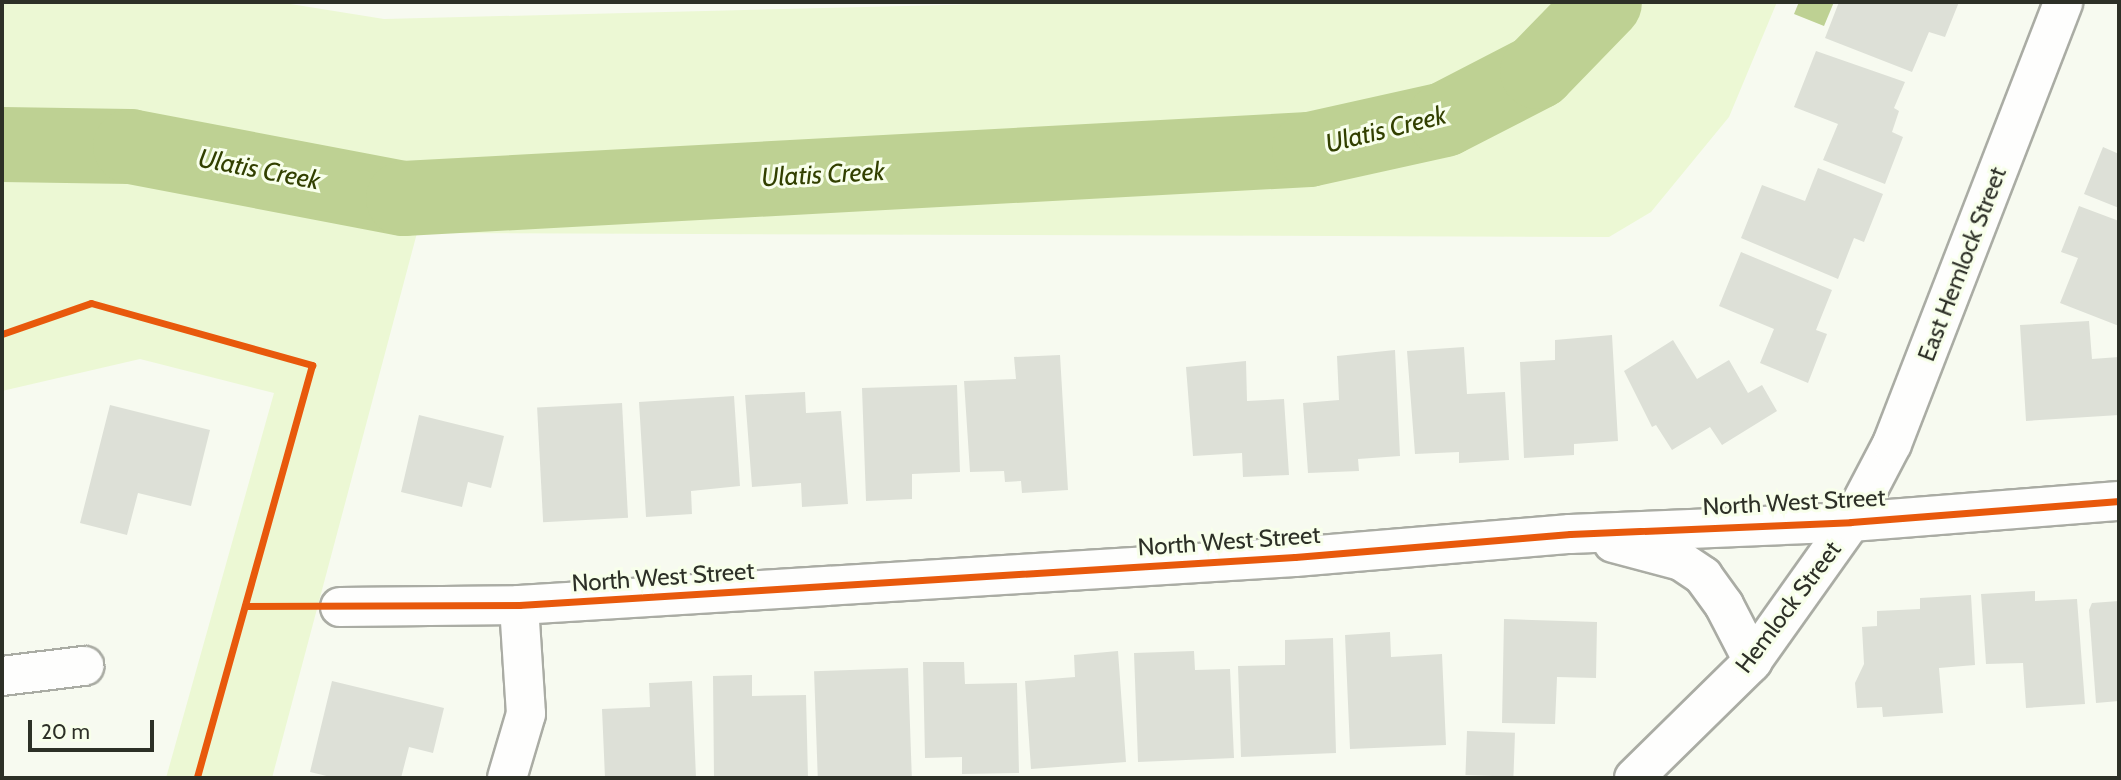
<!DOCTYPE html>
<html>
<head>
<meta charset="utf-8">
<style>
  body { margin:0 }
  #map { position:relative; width:2121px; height:780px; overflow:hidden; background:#f7faf0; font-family:Cabin,sans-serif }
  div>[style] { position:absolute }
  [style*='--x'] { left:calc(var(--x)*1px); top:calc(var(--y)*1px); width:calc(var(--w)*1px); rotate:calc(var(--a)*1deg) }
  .green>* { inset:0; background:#ecf8d4 }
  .water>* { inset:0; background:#bed193 }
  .river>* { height:75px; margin:-37.5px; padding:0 37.5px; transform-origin:37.5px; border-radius:37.5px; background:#bed193 }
  .building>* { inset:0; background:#dde0d7; transform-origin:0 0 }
  .roads { filter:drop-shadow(2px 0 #aaaca4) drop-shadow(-2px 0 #aaaca4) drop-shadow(0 2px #aaaca4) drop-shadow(0 -2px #aaaca4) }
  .minor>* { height:38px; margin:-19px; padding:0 19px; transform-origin:19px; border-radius:19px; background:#fefefd }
  .cycleway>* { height:7px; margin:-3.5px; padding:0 3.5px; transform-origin:3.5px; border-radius:3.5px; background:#e8590c }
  span { translate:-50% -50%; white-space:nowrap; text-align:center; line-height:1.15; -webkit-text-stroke:6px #f8ffeb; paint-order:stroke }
  .street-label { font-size:24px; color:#2d3027 }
  .water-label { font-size:26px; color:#324000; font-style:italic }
  .frame { position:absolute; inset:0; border:4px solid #2d3027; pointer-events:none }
  .scale { position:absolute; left:28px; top:720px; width:126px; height:32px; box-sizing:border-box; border:4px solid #2d3027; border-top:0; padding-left:9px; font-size:21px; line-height:24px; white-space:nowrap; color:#2d3027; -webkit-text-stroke:5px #f8ffeb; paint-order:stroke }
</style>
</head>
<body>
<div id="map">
  <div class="green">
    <div style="clip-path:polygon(2px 2px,278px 2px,384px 19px,1063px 2px,1777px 2px,1729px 117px,1651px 212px,1609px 237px,417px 233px,272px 778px,166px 778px,274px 393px,140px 359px,2px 391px)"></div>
  </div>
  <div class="water">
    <div style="clip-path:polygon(1799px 2px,1834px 2px,1824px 26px,1794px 14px)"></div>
  </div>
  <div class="river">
    <div style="--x:2;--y:144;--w:128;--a:0.9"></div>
    <div style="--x:130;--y:146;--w:278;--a:10.8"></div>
    <div style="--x:403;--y:198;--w:907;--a:-3.1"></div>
    <div style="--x:1309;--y:149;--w:138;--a:-12.5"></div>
    <div style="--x:1444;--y:119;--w:105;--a:-27.3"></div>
    <div style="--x:1537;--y:71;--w:96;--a:-45.8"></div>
  </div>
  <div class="building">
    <div style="clip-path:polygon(1839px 2px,1959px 2px,1945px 37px,1929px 32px,1912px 72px,1825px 38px)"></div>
    <div style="clip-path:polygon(1816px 51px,1905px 82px,1894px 108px,1899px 111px,1892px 132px,1903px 137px,1885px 184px,1823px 160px,1838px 124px,1794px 107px)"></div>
    <div style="clip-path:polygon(2103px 147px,2119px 154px,2119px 208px,2084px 194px)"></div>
    <div style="clip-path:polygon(1818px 168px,1883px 194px,1864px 242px,1854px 238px,1838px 279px,1741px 238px,1762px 185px,1805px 201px)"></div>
    <div style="clip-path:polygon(2079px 206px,2119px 221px,2119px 326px,2060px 303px,2078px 258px,2061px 252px)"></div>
    <div style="clip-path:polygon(1741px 252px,1832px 290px,1816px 330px,1827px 334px,1808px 383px,1760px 363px,1774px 329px,1719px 306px)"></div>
    <div style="clip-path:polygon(2089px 321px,2092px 359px,2119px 357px,2119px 415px,2026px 421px,2020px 325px)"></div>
    <div style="clip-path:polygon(1612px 335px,1618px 441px,1574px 444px,1574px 455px,1524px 458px,1520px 362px,1555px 360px,1555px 340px)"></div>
    <div style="clip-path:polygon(1673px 340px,1697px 379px,1729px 360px,1748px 393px,1762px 385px,1777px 411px,1722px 445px,1710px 427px,1672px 450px,1656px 425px,1652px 427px,1624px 371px)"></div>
    <div style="clip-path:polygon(1464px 347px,1467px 394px,1505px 392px,1509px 460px,1459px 463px,1459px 452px,1415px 454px,1407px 351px)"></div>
    <div style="clip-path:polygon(1395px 350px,1400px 456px,1358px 459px,1359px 471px,1308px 473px,1303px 403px,1339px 400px,1337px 356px)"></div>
    <div style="clip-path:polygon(1060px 355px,1068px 490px,1022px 493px,1021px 481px,1005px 482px,1004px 471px,970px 472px,964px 381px,1016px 379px,1014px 357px)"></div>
    <div style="clip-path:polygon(1246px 361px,1247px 401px,1284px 399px,1289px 475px,1243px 477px,1242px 453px,1193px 456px,1186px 367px)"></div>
    <div style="clip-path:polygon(957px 385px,960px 472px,912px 474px,912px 499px,866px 501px,862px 388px)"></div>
    <div style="clip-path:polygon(805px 392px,806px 413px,841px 411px,848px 504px,802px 507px,801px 483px,752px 487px,745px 395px)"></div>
    <div style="clip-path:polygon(734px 396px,740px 486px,691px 491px,692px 514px,646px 517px,639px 402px)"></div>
    <div style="left:622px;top:403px;width:115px;height:85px;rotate:87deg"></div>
    <div style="clip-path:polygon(110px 405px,210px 430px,191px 506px,138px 493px,127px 535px,80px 523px)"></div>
    <div style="clip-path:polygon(419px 415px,504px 436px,491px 488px,468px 482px,462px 507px,401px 492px)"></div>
    <div style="clip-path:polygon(2035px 591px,2035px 601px,2077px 599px,2085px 704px,2026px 708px,2023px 663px,1986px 664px,1981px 594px)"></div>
    <div style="clip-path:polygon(1971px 595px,1975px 665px,1939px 668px,1943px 713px,1883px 717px,1882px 707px,1857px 708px,1855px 683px,1864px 664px,1862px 627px,1877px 626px,1877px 611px,1920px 609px,1920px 598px)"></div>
    <div style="clip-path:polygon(2119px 601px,2119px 701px,2096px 703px,2089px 610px,2092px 603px)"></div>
    <div style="clip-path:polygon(1504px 619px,1597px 622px,1596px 678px,1557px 677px,1555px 724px,1502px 723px)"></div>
    <div style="clip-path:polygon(1390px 632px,1391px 657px,1442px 654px,1446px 745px,1350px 749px,1345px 635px)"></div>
    <div style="clip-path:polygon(1333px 638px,1336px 753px,1241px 757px,1238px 666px,1285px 665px,1285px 640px)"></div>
    <div style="clip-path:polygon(1118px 651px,1126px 762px,1031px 769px,1025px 681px,1075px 677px,1074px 655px)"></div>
    <div style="clip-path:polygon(1194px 651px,1195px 670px,1230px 669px,1234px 758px,1138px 762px,1134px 653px)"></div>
    <div style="clip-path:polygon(923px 662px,964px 662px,965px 684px,1017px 683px,1019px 773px,962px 774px,962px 757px,925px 758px)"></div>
    <div style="left:908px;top:668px;width:110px;height:94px;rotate:88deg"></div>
    <div style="clip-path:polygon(752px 675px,752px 696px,806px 695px,808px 778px,714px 778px,713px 676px)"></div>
    <div style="clip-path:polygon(332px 681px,444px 708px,433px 753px,409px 747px,401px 778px,335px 778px,310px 772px)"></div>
    <div style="clip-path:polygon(692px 681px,696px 778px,605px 778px,602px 709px,650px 707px,649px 683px)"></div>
    <div style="left:1467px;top:731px;width:48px;height:44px;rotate:2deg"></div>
  </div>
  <div class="roads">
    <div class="minor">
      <div style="--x:1613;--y:543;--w:70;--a:14.8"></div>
      <div style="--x:1681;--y:561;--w:27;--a:34"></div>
      <div style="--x:1703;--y:576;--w:36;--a:54"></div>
      <div style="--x:1724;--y:605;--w:63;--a:62.6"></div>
      <div style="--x:340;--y:607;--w:179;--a:-0.6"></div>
      <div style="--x:519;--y:605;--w:777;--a:-3.54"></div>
      <div style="--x:1295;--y:557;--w:276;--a:-4.8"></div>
      <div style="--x:1570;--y:534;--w:281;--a:-2.4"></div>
      <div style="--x:1851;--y:522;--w:269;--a:-4.5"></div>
      <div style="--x:2;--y:676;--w:83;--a:-7"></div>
      <div style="--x:507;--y:778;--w:67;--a:-73.5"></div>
      <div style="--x:526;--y:714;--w:109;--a:-93.7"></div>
      <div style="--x:1634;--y:778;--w:163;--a:-44.5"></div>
      <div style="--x:1750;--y:664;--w:174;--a:-54.6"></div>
      <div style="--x:1851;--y:522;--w:88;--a:-62.3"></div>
      <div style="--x:1892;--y:444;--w:474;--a:-68.8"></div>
    </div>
  </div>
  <div class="cycleway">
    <div style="--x:2;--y:334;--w:94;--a:-19.2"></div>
    <div style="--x:91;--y:303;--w:230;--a:15.7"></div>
    <div style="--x:312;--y:365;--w:429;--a:105.6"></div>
    <div style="--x:245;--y:606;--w:274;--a:-0.2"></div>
    <div style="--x:519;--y:605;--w:777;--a:-3.54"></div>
    <div style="--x:1295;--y:557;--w:276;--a:-4.8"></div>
    <div style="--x:1570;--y:534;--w:281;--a:-2.4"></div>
    <div style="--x:1851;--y:522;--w:269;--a:-4.5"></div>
  </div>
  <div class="street-label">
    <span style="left:1962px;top:264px;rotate:-69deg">East Hemlock Street</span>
    <span style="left:1794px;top:502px;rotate:-3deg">North West Street</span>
    <span style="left:1229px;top:541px;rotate:-4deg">North West Street</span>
    <span style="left:663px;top:577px;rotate:-4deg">North West Street</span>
    <span style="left:1788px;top:607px;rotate:-53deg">Hemlock Street</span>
  </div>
  <div class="water-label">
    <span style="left:1386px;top:130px;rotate:-14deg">Ulatis Creek</span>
    <span style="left:259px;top:170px;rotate:11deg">Ulatis Creek</span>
    <span style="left:823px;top:175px;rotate:-3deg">Ulatis Creek</span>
  </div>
  <div class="frame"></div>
  <div class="scale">20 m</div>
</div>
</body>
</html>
